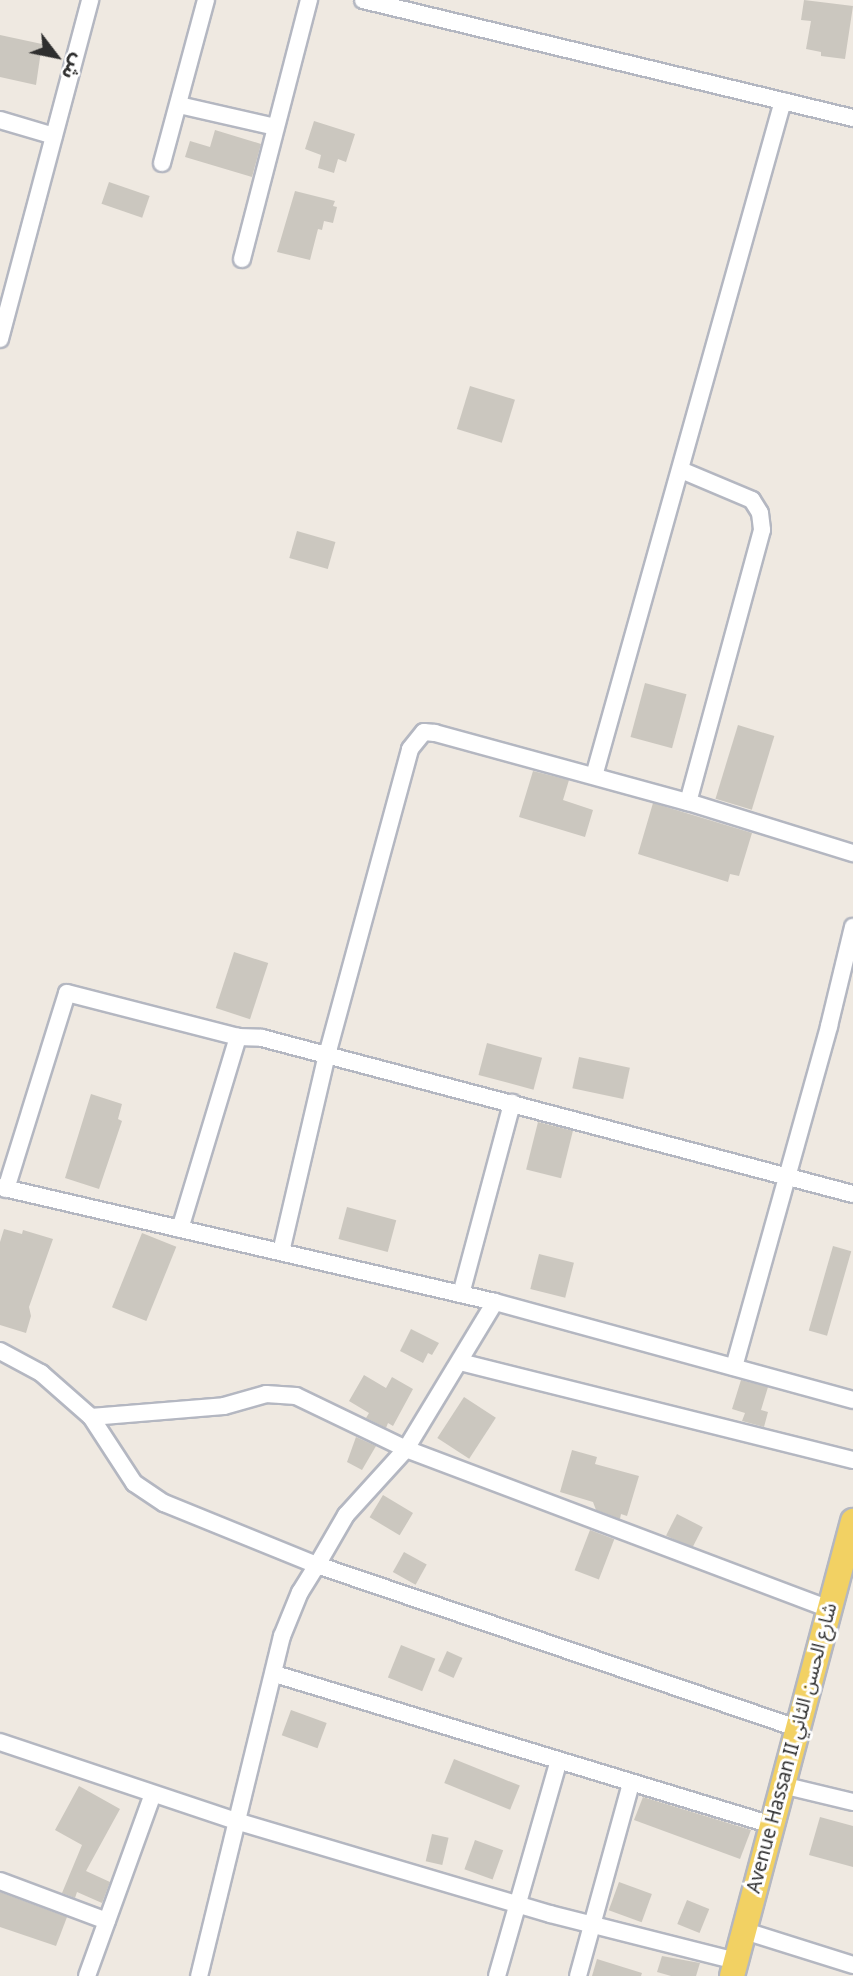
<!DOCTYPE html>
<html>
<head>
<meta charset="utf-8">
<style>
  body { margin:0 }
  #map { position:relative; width:853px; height:1976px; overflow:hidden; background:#efe9e1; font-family:"Noto Sans","Noto Sans Arabic",sans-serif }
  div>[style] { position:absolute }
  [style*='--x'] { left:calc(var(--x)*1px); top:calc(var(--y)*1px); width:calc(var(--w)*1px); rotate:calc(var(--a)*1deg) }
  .building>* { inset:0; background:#cbc7bf; transform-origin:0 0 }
  .roads { filter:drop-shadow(2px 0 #b4b7c1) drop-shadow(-2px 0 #b4b7c1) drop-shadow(0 2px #b4b7c1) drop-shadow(0 -2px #b4b7c1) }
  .street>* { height:16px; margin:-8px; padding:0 8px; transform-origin:8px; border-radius:8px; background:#fff }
  .primary>* { height:24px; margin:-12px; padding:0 12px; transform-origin:12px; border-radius:12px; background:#f2d163 }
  span { translate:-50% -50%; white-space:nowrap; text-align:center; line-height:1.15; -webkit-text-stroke:6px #fff; paint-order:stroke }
  .street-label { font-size:19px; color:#2e2e2e }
  .north { position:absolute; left:21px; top:21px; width:70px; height:70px; -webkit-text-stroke:5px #fff; paint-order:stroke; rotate:122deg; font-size:19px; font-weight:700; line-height:28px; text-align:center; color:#2e2e2e }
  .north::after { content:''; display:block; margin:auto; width:24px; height:32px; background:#2e2e2e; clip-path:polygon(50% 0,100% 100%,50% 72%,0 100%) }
</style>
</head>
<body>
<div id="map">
  <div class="building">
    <div style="clip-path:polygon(804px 0,853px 6px,845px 59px,821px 56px,821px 52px,806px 49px,811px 21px,801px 20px)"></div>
    <div style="clip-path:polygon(0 35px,42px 44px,36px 85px,0 77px)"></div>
    <div style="clip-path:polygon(314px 121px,355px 134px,346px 162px,338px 159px,334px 173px,318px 168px,321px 155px,305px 149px)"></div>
    <div style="clip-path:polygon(215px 130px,261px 144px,252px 177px,185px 157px,190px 141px,210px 147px)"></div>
    <div style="left:109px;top:182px;width:43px;height:23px;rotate:19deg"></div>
    <div style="clip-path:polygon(295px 191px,335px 201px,333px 206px,337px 207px,333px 223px,324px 221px,322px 230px,318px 229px,310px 260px,277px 252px)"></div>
    <div style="left:470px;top:386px;width:47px;height:45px;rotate:17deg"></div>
    <div style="left:297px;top:531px;width:40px;height:28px;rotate:16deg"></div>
    <div style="left:645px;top:683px;width:43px;height:56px;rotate:15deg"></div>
    <div style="left:738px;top:725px;width:38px;height:77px;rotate:17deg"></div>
    <div style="clip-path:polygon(533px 771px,569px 780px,563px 800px,593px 810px,585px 837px,519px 817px)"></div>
    <div style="clip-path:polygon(653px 803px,752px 833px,739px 876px,730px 874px,728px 882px,638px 854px)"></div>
    <div style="left:234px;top:952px;width:36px;height:59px;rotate:18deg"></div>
    <div style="left:487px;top:1043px;width:57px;height:33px;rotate:15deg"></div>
    <div style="left:579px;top:1057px;width:52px;height:32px;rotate:12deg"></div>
    <div style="clip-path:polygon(91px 1094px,122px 1104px,118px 1119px,122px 1121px,99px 1189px,65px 1178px)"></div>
    <div style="left:538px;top:1122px;width:36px;height:49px;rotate:14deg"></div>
    <div style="left:347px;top:1207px;width:51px;height:33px;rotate:15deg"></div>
    <div style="clip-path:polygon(4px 1229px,22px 1234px,23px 1230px,53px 1239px,29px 1307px,31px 1316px,26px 1333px,0 1325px,0 1242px)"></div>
    <div style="left:142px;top:1233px;width:37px;height:80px;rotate:22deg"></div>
    <div style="left:833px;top:1246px;width:19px;height:88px;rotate:16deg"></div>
    <div style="left:539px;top:1254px;width:36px;height:36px;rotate:14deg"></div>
    <div style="clip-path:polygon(411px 1329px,439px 1343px,432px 1355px,428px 1353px,423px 1363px,400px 1351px)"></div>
    <div style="clip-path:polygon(364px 1375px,386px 1388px,392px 1377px,413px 1389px,393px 1426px,388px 1423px,386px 1428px,366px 1418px,369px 1413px,349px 1401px)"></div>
    <div style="clip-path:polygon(741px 1380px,768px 1387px,761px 1410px,768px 1412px,764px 1427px,742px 1421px,745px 1413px,732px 1409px)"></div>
    <div style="left:464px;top:1397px;width:38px;height:49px;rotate:33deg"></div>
    <div style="clip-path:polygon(356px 1437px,376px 1446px,362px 1470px,347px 1462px)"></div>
    <div style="clip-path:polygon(572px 1450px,597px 1457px,595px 1464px,639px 1476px,627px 1516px,621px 1514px,620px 1519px,596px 1510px,593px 1502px,560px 1492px)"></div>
    <div style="left:383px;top:1495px;width:35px;height:26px;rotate:31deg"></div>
    <div style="left:677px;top:1514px;width:29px;height:24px;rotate:27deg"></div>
    <div style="left:590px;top:1530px;width:26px;height:43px;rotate:21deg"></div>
    <div style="left:404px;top:1552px;width:26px;height:23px;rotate:29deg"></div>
    <div style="left:401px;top:1645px;width:37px;height:35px;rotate:22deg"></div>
    <div style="left:447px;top:1651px;width:17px;height:22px;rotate:24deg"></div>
    <div style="left:291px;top:1710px;width:38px;height:27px;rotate:20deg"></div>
    <div style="left:454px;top:1759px;width:71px;height:26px;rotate:22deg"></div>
    <div style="clip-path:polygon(79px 1786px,120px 1809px,86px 1871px,110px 1882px,102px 1903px,77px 1892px,75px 1898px,62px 1893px,82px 1845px,55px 1830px)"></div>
    <div style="clip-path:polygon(643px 1797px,751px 1830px,740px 1859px,634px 1820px)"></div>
    <div style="clip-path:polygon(820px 1817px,853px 1826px,853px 1867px,809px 1855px)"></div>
    <div style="left:432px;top:1834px;width:17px;height:28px;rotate:13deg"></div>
    <div style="left:475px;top:1840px;width:30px;height:31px;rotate:20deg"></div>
    <div style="left:619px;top:1882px;width:35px;height:30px;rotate:20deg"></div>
    <div style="clip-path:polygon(0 1892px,67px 1917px,56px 1946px,0 1927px)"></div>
    <div style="left:687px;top:1900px;width:24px;height:26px;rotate:22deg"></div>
    <div style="clip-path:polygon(662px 1956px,700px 1963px,696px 1976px,671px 1976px,657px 1972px)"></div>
    <div style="clip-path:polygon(597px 1959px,642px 1973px,641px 1976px,592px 1976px)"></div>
  </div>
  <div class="roads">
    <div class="street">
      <div style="--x:363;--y:0;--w:504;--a:13.54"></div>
      <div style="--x:179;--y:105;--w:99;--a:12.8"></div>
      <div style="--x:0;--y:120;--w:56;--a:16.5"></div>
      <div style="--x:162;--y:163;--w:169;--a:-74.9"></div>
      <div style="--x:242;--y:259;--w:268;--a:-75.5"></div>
      <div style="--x:0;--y:339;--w:351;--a:-75.1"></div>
      <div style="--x:681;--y:470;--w:77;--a:22.9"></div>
      <div style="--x:752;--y:500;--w:15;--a:58"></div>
      <div style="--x:760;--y:513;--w:17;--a:83"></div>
      <div style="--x:762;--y:530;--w:282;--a:105.2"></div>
      <div style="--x:594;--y:776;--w:701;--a:-74.36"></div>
      <div style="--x:0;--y:1187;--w:508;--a:13.08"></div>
      <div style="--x:495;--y:1302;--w:371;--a:15.3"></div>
      <div style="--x:6;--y:1189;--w:205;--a:-72.7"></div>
      <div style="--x:67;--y:993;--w:177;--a:14.4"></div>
      <div style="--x:238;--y:1037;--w:24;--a:2"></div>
      <div style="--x:262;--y:1038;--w:611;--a:14.79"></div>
      <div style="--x:180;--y:1229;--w:201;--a:-73.2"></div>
      <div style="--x:281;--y:1252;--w:202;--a:-76.9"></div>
      <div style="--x:327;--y:1055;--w:317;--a:-74.8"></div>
      <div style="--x:410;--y:749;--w:22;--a:-51"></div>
      <div style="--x:424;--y:732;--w:11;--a:5"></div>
      <div style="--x:435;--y:733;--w:262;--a:15.3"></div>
      <div style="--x:688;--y:802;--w:173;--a:17.2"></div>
      <div style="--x:461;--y:1294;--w:198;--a:-75"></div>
      <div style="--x:495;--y:1302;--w:172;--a:121.2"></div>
      <div style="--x:406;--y:1449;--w:89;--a:132.3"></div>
      <div style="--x:346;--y:1515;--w:58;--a:120.1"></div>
      <div style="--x:317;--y:1565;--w:507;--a:18.76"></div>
      <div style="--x:0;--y:1351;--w:47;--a:28.2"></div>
      <div style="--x:41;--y:1373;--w:67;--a:41.3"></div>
      <div style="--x:91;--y:1417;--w:79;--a:56.9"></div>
      <div style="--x:134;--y:1483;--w:36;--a:34"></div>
      <div style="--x:164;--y:1503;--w:165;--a:22.1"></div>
      <div style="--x:317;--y:1565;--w:32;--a:122"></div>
      <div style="--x:300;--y:1592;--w:48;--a:112.2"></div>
      <div style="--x:282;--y:1636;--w:350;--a:103.7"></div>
      <div style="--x:460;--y:1362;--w:405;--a:14"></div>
      <div style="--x:734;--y:1367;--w:354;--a:-74.4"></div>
      <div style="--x:829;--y:1026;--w:102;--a:-76.4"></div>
      <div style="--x:91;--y:1417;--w:133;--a:-4.7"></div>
      <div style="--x:224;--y:1406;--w:44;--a:-15.9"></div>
      <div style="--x:266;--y:1394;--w:30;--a:4"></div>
      <div style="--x:296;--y:1396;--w:122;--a:25.7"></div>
      <div style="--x:406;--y:1449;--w:452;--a:20.7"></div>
      <div style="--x:275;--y:1674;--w:519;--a:16.9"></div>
      <div style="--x:0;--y:1742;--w:249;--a:18.5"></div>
      <div style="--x:236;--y:1821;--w:327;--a:16.5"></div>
      <div style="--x:550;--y:1914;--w:192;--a:14.2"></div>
      <div style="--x:782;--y:1785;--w:73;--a:13.5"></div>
      <div style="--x:0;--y:1881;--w:114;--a:20.5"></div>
      <div style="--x:745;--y:1931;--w:113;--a:17.5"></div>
      <div style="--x:87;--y:1976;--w:191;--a:-70.1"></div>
      <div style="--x:497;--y:1976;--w:222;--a:-74"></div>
      <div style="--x:578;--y:1976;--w:199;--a:-74.6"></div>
    </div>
    <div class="primary">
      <div style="--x:732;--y:1976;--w:471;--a:-75.1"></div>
    </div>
  </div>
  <div class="street-label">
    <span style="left:792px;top:1748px;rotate:-75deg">Avenue Hassan II شارع الحسن الثاني</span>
  </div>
  <div class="north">ش</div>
</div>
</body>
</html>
